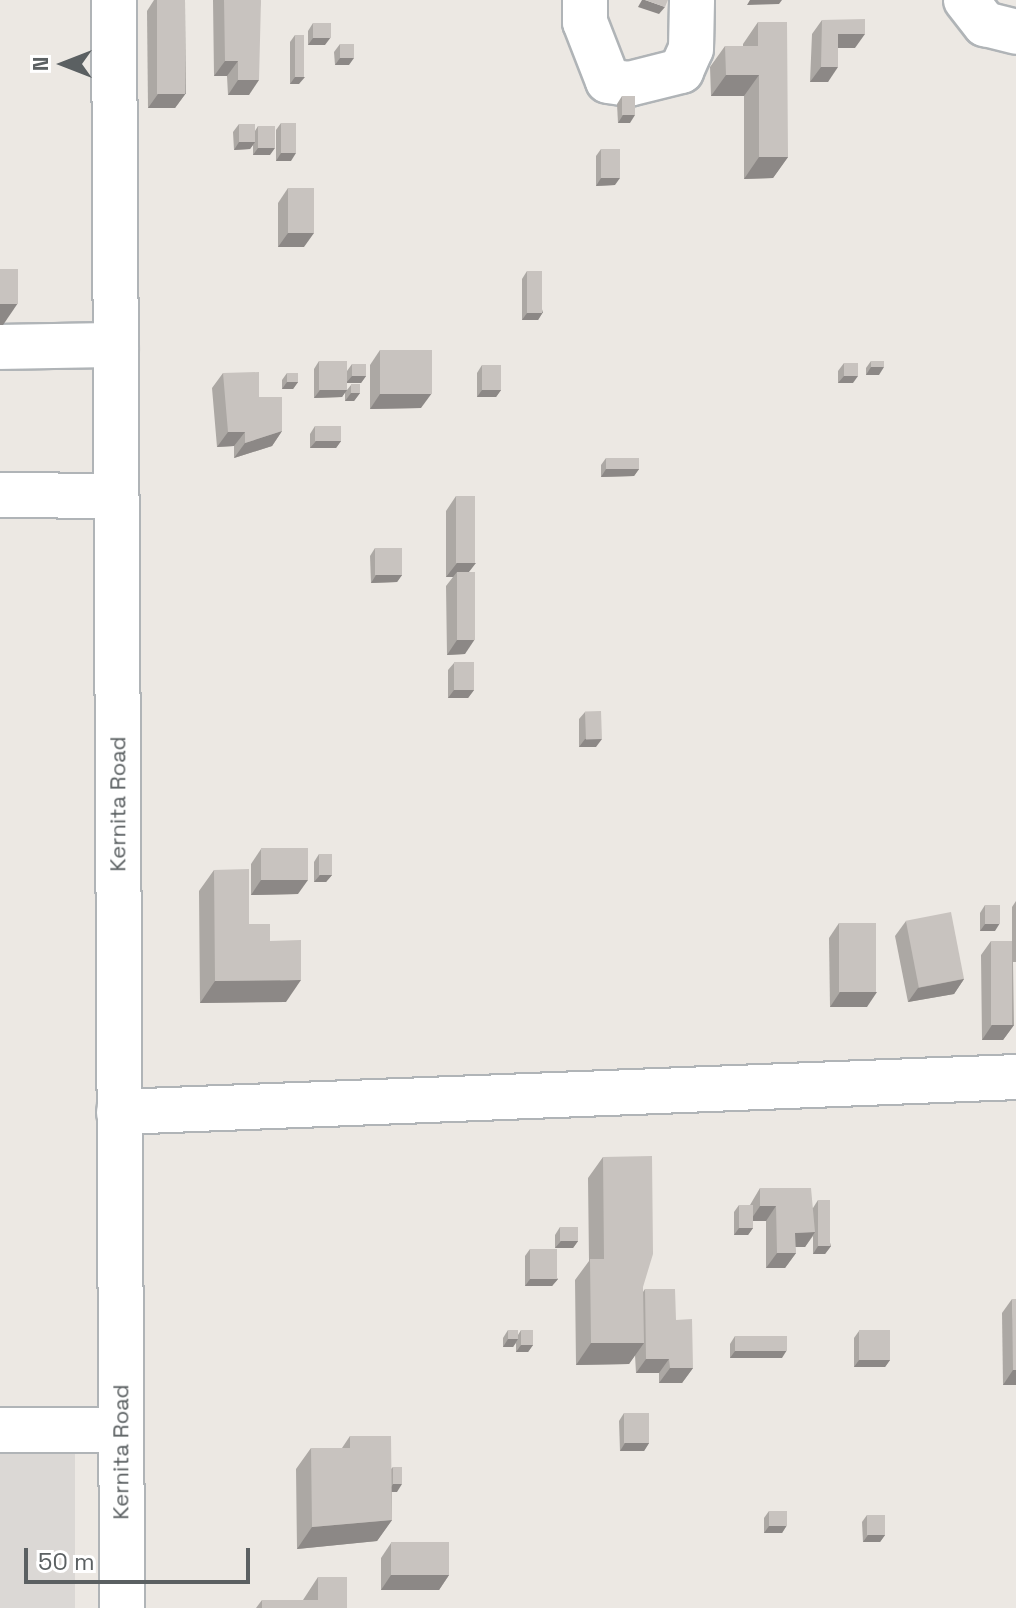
<!DOCTYPE html>
<html>
<head>
<meta charset="utf-8">
<style>
  body { margin:0 }
  #map { position:relative; width:1016px; height:1608px; overflow:hidden; background:#ece8e3; font-family:"Space Grotesk",sans-serif }
  div>[style] { position:absolute }
  [style*='--x'] { left:calc(var(--x)*1px); top:calc(var(--y)*1px); width:calc(var(--w)*1px); rotate:calc(var(--a)*1deg) }
  .industrial>* { inset:0; background:#dbd8d5; transform-origin:0 0 }
  .roads { filter:drop-shadow(2px 0 #b0b4b7) drop-shadow(-2px 0 #b0b4b7) drop-shadow(0 2px #b0b4b7) drop-shadow(0 -2px #b0b4b7) }
  .minor>* { height:44px; margin:-22px; padding:0 22px; transform-origin:22px; border-radius:22px; background:#fff }
  .wall>* { inset:0; background:#aca8a4 }
  .shaded-wall>* { inset:0; background:#8c8886 }
  .building>* { inset:0; background:#c8c3bf; transform-origin:0 0 }
  span { translate:-50% -50%; white-space:nowrap; text-align:center; line-height:1.15; -webkit-text-stroke:6px #fff; paint-order:stroke }
  .street-label { font-size:22px; color:#5b6062 }
  .north { position:absolute; left:24px; top:24px; width:80px; height:80px; -webkit-text-stroke:6px #fff; paint-order:stroke; rotate:270deg; font-size:22px; font-weight:700; line-height:32px; text-align:center; color:#5b6062 }
  .north::after { content:''; display:block; margin:auto; width:28px; height:36px; background:#5b6062; clip-path:polygon(50% 0,100% 100%,50% 72%,0 100%) }
  .scale { position:absolute; left:24px; top:1548px; width:226px; height:36px; box-sizing:border-box; border:4px solid #5b6062; border-top:0; padding-left:10px; font-size:24px; line-height:28px; white-space:nowrap; color:#5b6062; -webkit-text-stroke:6px #fff; paint-order:stroke }
</style>
</head>
<body>
<div id="map">
  <div class="industrial">
    <div style="left:0;top:1408px;width:75px;height:200px"></div>
  </div>
  <div class="roads">
    <div class="minor">
      <div style="--x:114;--y:0;--w:1608;--a:89.71"></div>
      <div style="--x:585;--y:0;--w:22;--a:90"></div>
      <div style="--x:585;--y:22;--w:63;--a:68.7"></div>
      <div style="--x:608;--y:81;--w:21;--a:8"></div>
      <div style="--x:629;--y:84;--w:54;--a:-14"></div>
      <div style="--x:681;--y:71;--w:24;--a:-66"></div>
      <div style="--x:691;--y:49;--w:49;--a:-88.8"></div>
      <div style="--x:966;--y:0;--w:31;--a:52"></div>
      <div style="--x:985;--y:24;--w:32;--a:14"></div>
      <div style="--x:0;--y:347;--w:116;--a:-1"></div>
      <div style="--x:0;--y:495;--w:116;--a:0.5"></div>
      <div style="--x:119;--y:1112;--w:898;--a:-2.23"></div>
      <div style="--x:0;--y:1430;--w:121;--a:0"></div>
    </div>
  </div>
  <div class="wall">
    <div style="clip-path:polygon(154px 0,185px 0,186px 93px,175px 108px,148px 108px,147px 11px)"></div>
    <div style="clip-path:polygon(213px 0,261px 0,249px 95px,228px 95px,227px 76px,214px 76px)"></div>
    <div style="clip-path:polygon(822px 20px,855px 48px,838px 48px,828px 82px,810px 82px,812px 34px)"></div>
    <div style="clip-path:polygon(758px 22px,788px 157px,773px 178px,744px 179px,744px 96px,711px 96px,710px 67px,725px 46px,743px 46px,743px 44px)"></div>
    <div style="clip-path:polygon(313px 23px,325px 45px,308px 45px,308px 31px)"></div>
    <div style="clip-path:polygon(295px 35px,299px 84px,290px 84px,290px 42px)"></div>
    <div style="clip-path:polygon(340px 44px,349px 65px,335px 65px,334px 52px)"></div>
    <div style="clip-path:polygon(622px 96px,630px 123px,618px 123px,617px 104px)"></div>
    <div style="clip-path:polygon(281px 123px,291px 161px,276px 161px,276px 130px)"></div>
    <div style="clip-path:polygon(239px 124px,255px 131px,258px 126px,270px 155px,253px 155px,253px 145px,250px 149px,234px 150px,233px 132px)"></div>
    <div style="clip-path:polygon(601px 149px,615px 185px,596px 186px,596px 156px)"></div>
    <div style="clip-path:polygon(288px 188px,304px 247px,278px 247px,278px 203px)"></div>
    <div style="clip-path:polygon(527px 271px,543px 312px,538px 320px,522px 320px,522px 279px)"></div>
    <div style="clip-path:polygon(380px 350px,421px 408px,370px 409px,370px 365px)"></div>
    <div style="clip-path:polygon(319px 361px,347px 371px,352px 364px,366px 376px,361px 383px,347px 383px,347px 390px,351px 385px,360px 393px,354px 401px,345px 401px,345px 392px,342px 397px,314px 398px,314px 369px)"></div>
    <div style="clip-path:polygon(871px 361px,879px 375px,866px 375px,866px 368px)"></div>
    <div style="clip-path:polygon(844px 363px,853px 383px,838px 383px,838px 371px)"></div>
    <div style="clip-path:polygon(482px 365px,501px 390px,496px 397px,477px 397px,477px 373px)"></div>
    <div style="clip-path:polygon(223px 373px,259px 397px,282px 431px,272px 446px,234px 458px,234px 446px,217px 447px,212px 388px)"></div>
    <div style="clip-path:polygon(287px 373px,298px 382px,293px 389px,282px 389px,282px 380px)"></div>
    <div style="clip-path:polygon(315px 426px,341px 441px,336px 448px,310px 448px,310px 434px)"></div>
    <div style="clip-path:polygon(606px 458px,639px 469px,634px 476px,601px 477px,601px 465px)"></div>
    <div style="clip-path:polygon(456px 496px,469px 572px,465px 654px,447px 655px,446px 586px,453px 577px,446px 577px,446px 511px)"></div>
    <div style="clip-path:polygon(375px 548px,402px 575px,397px 582px,371px 583px,370px 556px)"></div>
    <div style="clip-path:polygon(454px 663px,474px 690px,468px 698px,448px 698px,448px 670px)"></div>
    <div style="clip-path:polygon(585px 712px,596px 747px,579px 747px,579px 719px)"></div>
    <div style="clip-path:polygon(261px 849px,298px 894px,251px 895px,251px 864px)"></div>
    <div style="clip-path:polygon(319px 854px,332px 875px,326px 882px,314px 882px,314px 862px)"></div>
    <div style="clip-path:polygon(214px 870px,249px 924px,270px 941px,286px 1002px,200px 1003px,199px 891px)"></div>
    <div style="clip-path:polygon(1016px 901px,1016px 962px,1013px 962px,1014px 1025px,1003px 1040px,982px 1040px,981px 955px,991px 941px,1012px 941px,1012px 907px)"></div>
    <div style="clip-path:polygon(985px 905px,995px 931px,980px 931px,980px 913px)"></div>
    <div style="clip-path:polygon(906px 921px,964px 979px,954px 994px,908px 1002px,895px 936px)"></div>
    <div style="clip-path:polygon(839px 923px,867px 1007px,830px 1007px,829px 938px)"></div>
    <div style="clip-path:polygon(603px 1157px,643px 1287px,643px 1292px,645px 1289px,676px 1320px,693px 1368px,682px 1383px,659px 1383px,659px 1373px,636px 1373px,635px 1355px,629px 1364px,576px 1365px,575px 1280px,589px 1261px,588px 1178px)"></div>
    <div style="clip-path:polygon(760px 1188px,813px 1208px,818px 1200px,831px 1246px,825px 1254px,813px 1254px,813px 1236px,805px 1247px,795px 1247px,796px 1253px,785px 1268px,766px 1268px,766px 1221px,753px 1221px,753px 1228px,748px 1235px,734px 1235px,734px 1212px,739px 1205px,750px 1205px)"></div>
    <div style="clip-path:polygon(560px 1227px,578px 1241px,573px 1248px,555px 1248px,555px 1235px)"></div>
    <div style="clip-path:polygon(530px 1249px,558px 1279px,552px 1286px,525px 1286px,525px 1256px)"></div>
    <div style="clip-path:polygon(1012px 1299px,1016px 1385px,1003px 1385px,1002px 1313px)"></div>
    <div style="clip-path:polygon(508px 1330px,518px 1335px,521px 1330px,533px 1345px,528px 1352px,516px 1352px,516px 1343px,513px 1347px,503px 1347px,503px 1338px)"></div>
    <div style="clip-path:polygon(859px 1331px,890px 1360px,885px 1367px,854px 1367px,854px 1338px)"></div>
    <div style="clip-path:polygon(735px 1336px,782px 1358px,730px 1358px,730px 1344px)"></div>
    <div style="clip-path:polygon(624px 1413px,649px 1443px,644px 1451px,620px 1451px,619px 1421px)"></div>
    <div style="clip-path:polygon(350px 1436px,391px 1469px,393px 1467px,397px 1492px,392px 1492px,392px 1520px,377px 1541px,297px 1549px,296px 1469px,311px 1448px,342px 1448px)"></div>
    <div style="clip-path:polygon(769px 1511px,787px 1525px,782px 1533px,764px 1533px,764px 1518px)"></div>
    <div style="clip-path:polygon(867px 1515px,885px 1535px,880px 1542px,863px 1542px,862px 1522px)"></div>
    <div style="clip-path:polygon(391px 1543px,449px 1575px,439px 1590px,381px 1590px,381px 1558px)"></div>
    <div style="clip-path:polygon(318px 1577px,347px 1608px,256px 1608px,262px 1600px,303px 1600px)"></div>
  </div>
  <div class="shaded-wall">
    <div style="clip-path:polygon(642px 0,645px 0,665px 7px,659px 14px,638px 7px)"></div>
    <div style="clip-path:polygon(750px 0,782px 0,779px 4px,747px 5px)"></div>
    <div style="clip-path:polygon(838px 34px,865px 34px,855px 48px,828px 48px)"></div>
    <div style="clip-path:polygon(331px 37px,325px 45px,308px 45px,313px 38px)"></div>
    <div style="clip-path:polygon(340px 58px,354px 58px,349px 65px,335px 65px)"></div>
    <div style="clip-path:polygon(225px 61px,238px 61px,227px 76px,214px 76px)"></div>
    <div style="clip-path:polygon(821px 67px,838px 67px,828px 82px,810px 82px)"></div>
    <div style="clip-path:polygon(726px 75px,759px 75px,744px 96px,711px 96px)"></div>
    <div style="clip-path:polygon(295px 77px,305px 77px,299px 84px,290px 84px)"></div>
    <div style="clip-path:polygon(238px 80px,259px 80px,249px 95px,228px 95px)"></div>
    <div style="clip-path:polygon(186px 93px,175px 108px,148px 108px,158px 94px)"></div>
    <div style="clip-path:polygon(623px 115px,635px 115px,630px 123px,618px 123px)"></div>
    <div style="clip-path:polygon(239px 142px,255px 142px,250px 149px,234px 150px)"></div>
    <div style="clip-path:polygon(258px 148px,275px 148px,270px 155px,253px 155px)"></div>
    <div style="clip-path:polygon(281px 153px,296px 153px,291px 161px,276px 161px)"></div>
    <div style="clip-path:polygon(759px 157px,788px 157px,773px 178px,744px 179px)"></div>
    <div style="clip-path:polygon(601px 178px,620px 178px,615px 185px,596px 186px)"></div>
    <div style="clip-path:polygon(288px 233px,314px 233px,304px 247px,278px 247px)"></div>
    <div style="clip-path:polygon(18px 303px,3px 325px,0 325px,0 304px)"></div>
    <div style="clip-path:polygon(543px 312px,538px 320px,522px 320px,527px 313px)"></div>
    <div style="clip-path:polygon(871px 367px,884px 367px,879px 375px,866px 375px)"></div>
    <div style="clip-path:polygon(352px 376px,366px 376px,361px 383px,346px 383px)"></div>
    <div style="clip-path:polygon(844px 376px,858px 376px,853px 383px,838px 383px)"></div>
    <div style="clip-path:polygon(287px 382px,298px 382px,293px 389px,282px 389px)"></div>
    <div style="clip-path:polygon(320px 390px,347px 390px,342px 397px,314px 398px)"></div>
    <div style="clip-path:polygon(482px 390px,501px 390px,496px 397px,477px 397px)"></div>
    <div style="clip-path:polygon(351px 393px,360px 393px,354px 401px,345px 401px)"></div>
    <div style="clip-path:polygon(432px 393px,421px 408px,370px 409px,380px 394px)"></div>
    <div style="clip-path:polygon(282px 431px,272px 446px,234px 458px,245px 443px)"></div>
    <div style="clip-path:polygon(228px 432px,245px 432px,234px 446px,217px 447px)"></div>
    <div style="clip-path:polygon(316px 441px,341px 441px,336px 448px,310px 448px)"></div>
    <div style="clip-path:polygon(606px 469px,639px 469px,634px 476px,601px 477px)"></div>
    <div style="clip-path:polygon(457px 563px,476px 563px,465px 577px,457px 572px,453px 577px,446px 577px)"></div>
    <div style="clip-path:polygon(376px 575px,402px 575px,397px 582px,371px 583px)"></div>
    <div style="clip-path:polygon(475px 639px,465px 654px,447px 655px,457px 640px)"></div>
    <div style="clip-path:polygon(454px 690px,474px 690px,468px 698px,448px 698px)"></div>
    <div style="clip-path:polygon(585px 739px,602px 739px,596px 747px,579px 747px)"></div>
    <div style="clip-path:polygon(320px 875px,332px 875px,326px 882px,314px 882px)"></div>
    <div style="clip-path:polygon(261px 880px,308px 880px,298px 894px,251px 895px)"></div>
    <div style="clip-path:polygon(1000px 923px,995px 931px,980px 931px,985px 924px)"></div>
    <div style="clip-path:polygon(964px 979px,954px 994px,908px 1002px,918px 988px)"></div>
    <div style="clip-path:polygon(301px 980px,286px 1002px,200px 1003px,215px 981px)"></div>
    <div style="clip-path:polygon(840px 992px,877px 992px,867px 1007px,830px 1007px)"></div>
    <div style="clip-path:polygon(992px 1025px,1014px 1025px,1003px 1040px,982px 1040px)"></div>
    <div style="clip-path:polygon(760px 1206px,776px 1206px,766px 1221px,750px 1221px)"></div>
    <div style="clip-path:polygon(739px 1228px,753px 1228px,748px 1235px,734px 1235px)"></div>
    <div style="clip-path:polygon(815px 1232px,805px 1247px,785px 1247px,795px 1233px)"></div>
    <div style="clip-path:polygon(561px 1241px,578px 1241px,573px 1248px,555px 1248px)"></div>
    <div style="clip-path:polygon(818px 1246px,831px 1246px,825px 1254px,813px 1254px)"></div>
    <div style="clip-path:polygon(777px 1253px,796px 1253px,785px 1268px,766px 1268px)"></div>
    <div style="clip-path:polygon(530px 1279px,558px 1279px,552px 1286px,525px 1286px)"></div>
    <div style="clip-path:polygon(508px 1339px,518px 1339px,513px 1347px,503px 1347px)"></div>
    <div style="clip-path:polygon(591px 1343px,644px 1343px,629px 1364px,576px 1365px)"></div>
    <div style="clip-path:polygon(521px 1345px,533px 1345px,528px 1352px,516px 1352px)"></div>
    <div style="clip-path:polygon(787px 1350px,782px 1358px,730px 1358px,735px 1351px)"></div>
    <div style="clip-path:polygon(646px 1359px,669px 1359px,659px 1373px,636px 1373px)"></div>
    <div style="clip-path:polygon(859px 1360px,890px 1360px,885px 1367px,854px 1367px)"></div>
    <div style="clip-path:polygon(670px 1368px,693px 1368px,682px 1383px,659px 1383px)"></div>
    <div style="clip-path:polygon(1013px 1370px,1016px 1370px,1016px 1385px,1003px 1385px)"></div>
    <div style="clip-path:polygon(625px 1443px,649px 1443px,644px 1451px,620px 1451px)"></div>
    <div style="clip-path:polygon(393px 1484px,402px 1484px,397px 1492px,388px 1492px)"></div>
    <div style="clip-path:polygon(392px 1520px,377px 1541px,297px 1549px,312px 1527px)"></div>
    <div style="clip-path:polygon(787px 1525px,782px 1533px,764px 1533px,769px 1526px)"></div>
    <div style="clip-path:polygon(868px 1535px,885px 1535px,880px 1542px,863px 1542px)"></div>
    <div style="clip-path:polygon(391px 1575px,449px 1575px,439px 1590px,381px 1590px)"></div>
  </div>
  <div class="building">
    <div style="left:157px;top:0;width:28px;height:94px"></div>
    <div style="clip-path:polygon(224px 0,261px 0,259px 80px,238px 80px,238px 61px,225px 61px)"></div>
    <div style="clip-path:polygon(645px 0,668px 0,665px 7px)"></div>
    <div style="clip-path:polygon(865px 19px,865px 34px,838px 34px,838px 67px,821px 67px,822px 20px)"></div>
    <div style="clip-path:polygon(758px 22px,787px 22px,788px 157px,759px 157px,759px 75px,726px 75px,725px 46px,758px 46px)"></div>
    <div style="left:313px;top:23px;width:18px;height:15px"></div>
    <div style="left:295px;top:35px;width:9px;height:42px"></div>
    <div style="left:340px;top:44px;width:14px;height:14px"></div>
    <div style="left:622px;top:96px;width:13px;height:19px"></div>
    <div style="left:281px;top:123px;width:15px;height:30px"></div>
    <div style="left:239px;top:124px;width:16px;height:18px"></div>
    <div style="left:258px;top:126px;width:17px;height:22px"></div>
    <div style="left:601px;top:149px;width:19px;height:29px"></div>
    <div style="left:288px;top:188px;width:26px;height:45px"></div>
    <div style="left:0;top:269px;width:18px;height:35px"></div>
    <div style="left:527px;top:271px;width:15px;height:42px"></div>
    <div style="left:380px;top:350px;width:52px;height:44px"></div>
    <div style="left:319px;top:361px;width:28px;height:29px"></div>
    <div style="left:871px;top:361px;width:13px;height:6px"></div>
    <div style="left:844px;top:363px;width:14px;height:13px"></div>
    <div style="left:352px;top:364px;width:14px;height:12px"></div>
    <div style="left:482px;top:365px;width:19px;height:25px"></div>
    <div style="clip-path:polygon(259px 372px,259px 397px,282px 397px,282px 431px,245px 443px,245px 432px,228px 432px,223px 373px)"></div>
    <div style="left:287px;top:373px;width:11px;height:9px"></div>
    <div style="left:360px;top:384px;width:9px;height:9px;rotate:90deg"></div>
    <div style="left:315px;top:426px;width:26px;height:15px"></div>
    <div style="left:606px;top:458px;width:33px;height:11px"></div>
    <div style="left:456px;top:496px;width:19px;height:67px"></div>
    <div style="left:375px;top:548px;width:27px;height:27px"></div>
    <div style="left:457px;top:572px;width:18px;height:68px"></div>
    <div style="left:474px;top:662px;width:28px;height:20px;rotate:90deg"></div>
    <div style="left:601px;top:711px;width:28px;height:16px;rotate:88deg"></div>
    <div style="left:308px;top:848px;width:32px;height:47px;rotate:90deg"></div>
    <div style="left:319px;top:854px;width:13px;height:21px"></div>
    <div style="clip-path:polygon(249px 869px,249px 924px,270px 924px,270px 941px,301px 940px,301px 980px,215px 981px,214px 870px)"></div>
    <div style="left:985px;top:905px;width:15px;height:19px"></div>
    <div style="left:951px;top:912px;width:68px;height:46px;rotate:79deg"></div>
    <div style="left:839px;top:923px;width:37px;height:69px"></div>
    <div style="left:991px;top:941px;width:21px;height:84px"></div>
    <div style="clip-path:polygon(652px 1156px,653px 1254px,643px 1287px,644px 1343px,591px 1343px,590px 1259px,604px 1259px,603px 1157px)"></div>
    <div style="clip-path:polygon(760px 1188px,811px 1188px,815px 1232px,795px 1233px,796px 1253px,777px 1253px,776px 1206px,760px 1206px)"></div>
    <div style="left:818px;top:1200px;width:12px;height:46px"></div>
    <div style="left:739px;top:1205px;width:14px;height:23px"></div>
    <div style="left:560px;top:1227px;width:18px;height:14px"></div>
    <div style="left:530px;top:1249px;width:27px;height:30px"></div>
    <div style="clip-path:polygon(645px 1289px,675px 1289px,676px 1320px,692px 1319px,693px 1368px,670px 1368px,669px 1359px,646px 1359px)"></div>
    <div style="clip-path:polygon(1012px 1299px,1016px 1299px,1016px 1370px,1013px 1370px)"></div>
    <div style="left:508px;top:1330px;width:10px;height:9px"></div>
    <div style="left:521px;top:1330px;width:12px;height:15px"></div>
    <div style="left:890px;top:1330px;width:30px;height:31px;rotate:90deg"></div>
    <div style="left:735px;top:1336px;width:52px;height:15px"></div>
    <div style="left:624px;top:1413px;width:25px;height:30px"></div>
    <div style="clip-path:polygon(350px 1436px,391px 1436px,392px 1520px,312px 1527px,311px 1448px,350px 1448px)"></div>
    <div style="left:393px;top:1467px;width:9px;height:17px"></div>
    <div style="left:769px;top:1511px;width:18px;height:15px"></div>
    <div style="left:867px;top:1515px;width:18px;height:20px"></div>
    <div style="left:449px;top:1542px;width:33px;height:58px;rotate:90deg"></div>
    <div style="clip-path:polygon(318px 1577px,347px 1577px,347px 1608px,262px 1608px,262px 1600px,318px 1600px)"></div>
  </div>
  <div class="street-label">
    <span style="left:118px;top:804px;rotate:-90deg">Kernita Road</span>
    <span style="left:121px;top:1452px;rotate:-90deg">Kernita Road</span>
  </div>
  <div class="north">N</div>
  <div class="scale">50 m</div>
</div>
</body>
</html>
